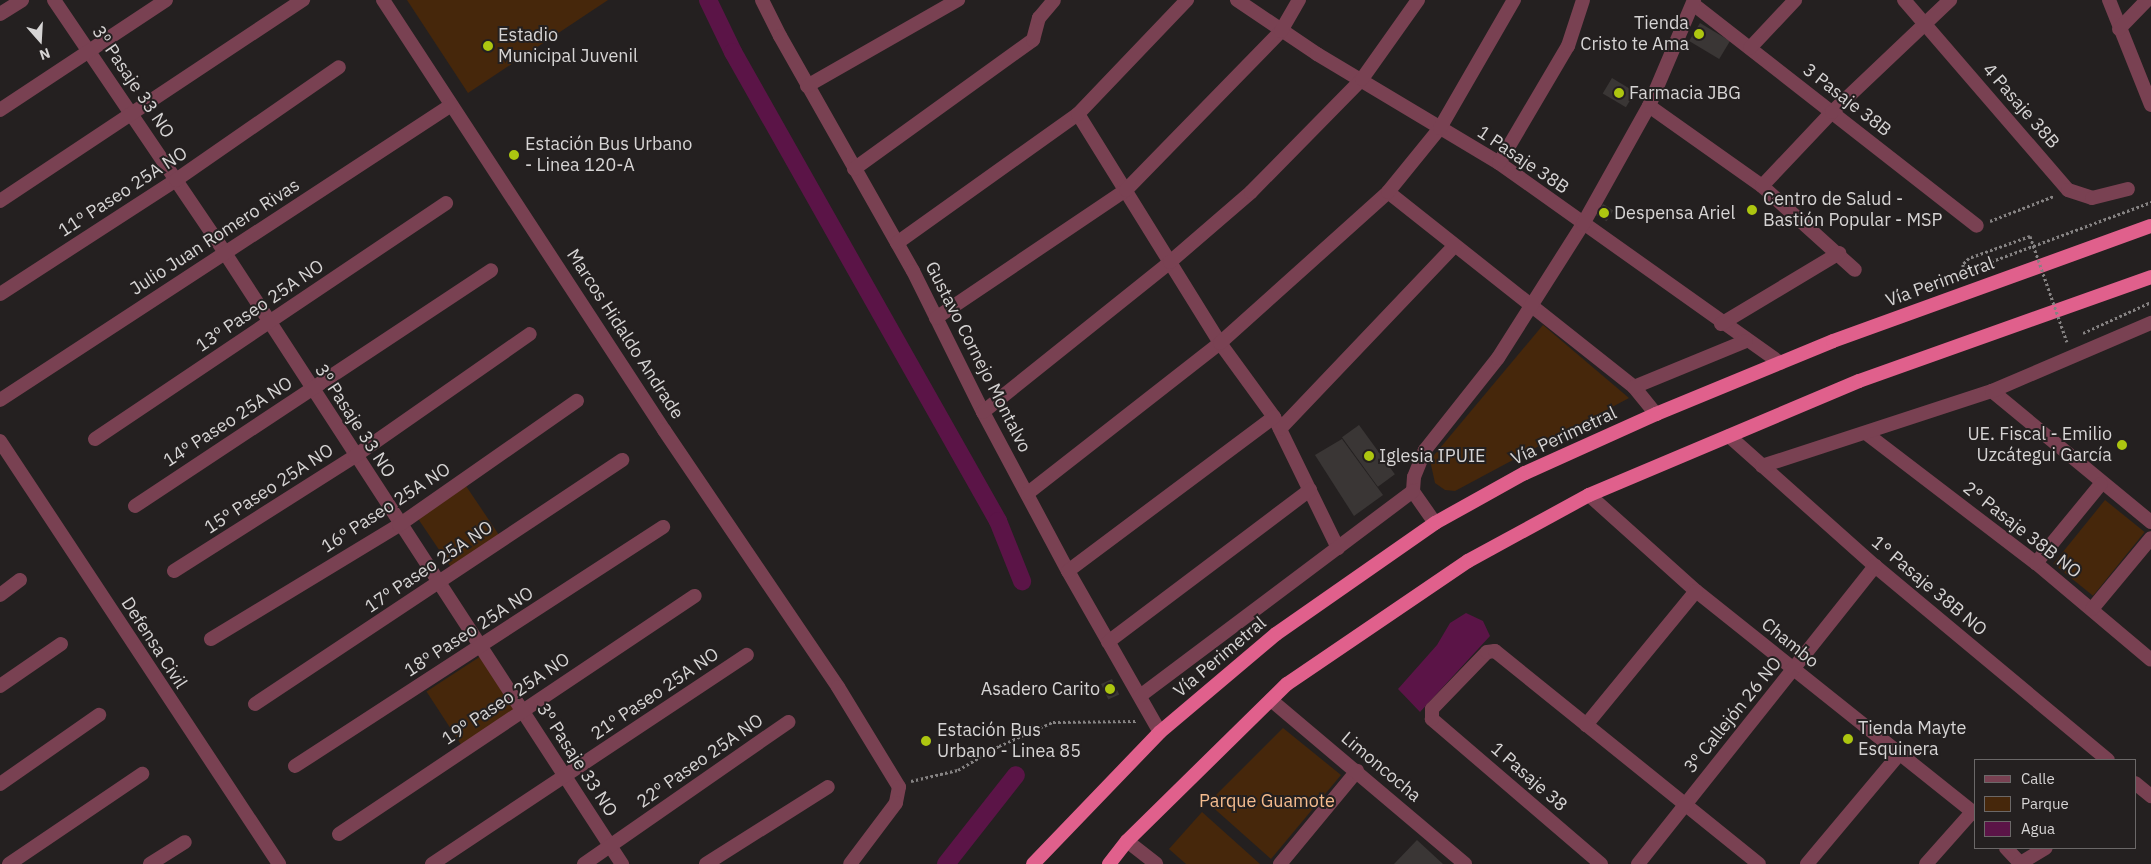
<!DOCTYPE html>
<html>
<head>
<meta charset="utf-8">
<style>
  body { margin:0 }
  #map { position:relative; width:2151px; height:864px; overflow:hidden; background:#242020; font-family:"IBM Plex Sans",sans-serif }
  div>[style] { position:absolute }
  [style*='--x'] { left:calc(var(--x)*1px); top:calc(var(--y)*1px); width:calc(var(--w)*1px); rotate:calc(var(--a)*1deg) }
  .green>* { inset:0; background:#46270b; transform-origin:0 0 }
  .water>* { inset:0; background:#5b1447 }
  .canal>* { height:18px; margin:-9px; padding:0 9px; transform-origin:9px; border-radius:9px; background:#5b1447 }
  .building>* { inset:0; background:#3a3635; transform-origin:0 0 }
  .path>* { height:3px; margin-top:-1.5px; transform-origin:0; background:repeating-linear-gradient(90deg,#858282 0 2.5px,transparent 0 5px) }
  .minor>* { height:14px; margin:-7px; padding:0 7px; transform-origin:7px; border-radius:7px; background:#794152 }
  .tertiary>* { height:14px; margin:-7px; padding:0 7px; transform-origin:7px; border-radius:7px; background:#794152 }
  .trunk>* { height:14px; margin:-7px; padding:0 7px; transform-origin:7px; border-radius:7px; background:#e0608c }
  .path-bridge>* { height:3px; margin-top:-1.5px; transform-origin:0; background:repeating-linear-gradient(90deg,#858282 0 2.5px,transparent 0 5px) }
  .dots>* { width:14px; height:14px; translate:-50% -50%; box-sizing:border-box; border:2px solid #242020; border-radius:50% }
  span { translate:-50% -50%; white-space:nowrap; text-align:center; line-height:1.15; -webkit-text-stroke:4px #242020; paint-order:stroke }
  .poi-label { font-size:18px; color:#d6d4d4 }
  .right { translate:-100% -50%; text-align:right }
  .left { translate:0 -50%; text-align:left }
  .street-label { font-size:18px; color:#d6d4d4 }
  .park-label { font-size:18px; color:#f5bc8e }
  .legend { position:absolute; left:1974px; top:759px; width:162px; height:90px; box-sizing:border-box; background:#242020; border:1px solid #6b6868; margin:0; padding:6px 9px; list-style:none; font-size:15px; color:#d6d4d4 }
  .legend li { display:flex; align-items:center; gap:10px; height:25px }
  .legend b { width:25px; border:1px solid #6b6868 }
  .north { position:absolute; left:15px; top:15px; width:50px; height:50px; -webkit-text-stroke:4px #242020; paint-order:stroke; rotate:161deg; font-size:14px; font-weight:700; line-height:20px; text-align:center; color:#d6d4d4 }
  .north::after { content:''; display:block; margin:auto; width:18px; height:22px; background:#d6d4d4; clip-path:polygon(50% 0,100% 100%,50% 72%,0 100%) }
</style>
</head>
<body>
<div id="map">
  <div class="green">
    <div style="clip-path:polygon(407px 0,608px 0,468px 93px)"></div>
    <div style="clip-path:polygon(1543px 325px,1629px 398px,1455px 491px,1445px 490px,1435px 483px,1430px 460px)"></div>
    <div style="left:466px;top:486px;width:62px;height:58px;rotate:56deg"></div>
    <div style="left:2105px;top:500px;width:51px;height:82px;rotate:39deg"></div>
    <div style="left:481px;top:656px;width:64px;height:65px;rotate:57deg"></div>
    <div style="clip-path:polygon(1283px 728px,1341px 775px,1271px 859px,1208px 803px)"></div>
    <div style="clip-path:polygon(1202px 812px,1260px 864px,1186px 864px,1169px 849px)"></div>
  </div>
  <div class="water">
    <div style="clip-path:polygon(1466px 613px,1483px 621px,1490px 636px,1420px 712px,1398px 689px,1437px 645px,1450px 623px)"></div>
  </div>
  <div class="canal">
    <div style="--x:708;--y:0;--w:58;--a:64.3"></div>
    <div style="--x:733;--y:52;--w:539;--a:60.53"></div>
    <div style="--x:998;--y:521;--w:65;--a:68.2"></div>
    <div style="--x:946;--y:864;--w:113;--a:-51.8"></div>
  </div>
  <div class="building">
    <div style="left:1700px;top:23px;width:35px;height:21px;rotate:31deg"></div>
    <div style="left:1612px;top:78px;width:27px;height:18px;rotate:31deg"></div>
    <div style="left:1603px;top:204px;width:12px;height:13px;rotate:31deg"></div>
    <div style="left:1359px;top:425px;width:61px;height:21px;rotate:54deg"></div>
    <div style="clip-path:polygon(1342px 439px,1383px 495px,1354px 516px,1315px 455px)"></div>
    <div style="left:1112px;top:679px;width:17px;height:12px;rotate:65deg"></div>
    <div style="clip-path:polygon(1417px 840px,1443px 864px,1394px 864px)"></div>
  </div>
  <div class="path">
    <div style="--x:1990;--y:221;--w:69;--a:-21.3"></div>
    <div style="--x:2030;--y:236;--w:65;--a:160.2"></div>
    <div style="--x:1969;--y:258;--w:8;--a:135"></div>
    <div style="--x:1963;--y:264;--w:8;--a:90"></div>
    <div style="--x:1963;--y:272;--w:201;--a:-20.4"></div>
    <div style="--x:2083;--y:333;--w:75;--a:-24.5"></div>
    <div style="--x:911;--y:781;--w:48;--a:-13.2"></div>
    <div style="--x:958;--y:770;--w:48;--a:-30.3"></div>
    <div style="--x:999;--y:746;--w:59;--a:-24"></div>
    <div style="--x:1053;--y:722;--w:84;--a:-0.7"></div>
  </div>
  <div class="minor">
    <div style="--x:54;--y:0;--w:305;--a:55.9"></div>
    <div style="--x:225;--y:253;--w:729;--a:56.99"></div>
    <div style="--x:383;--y:0;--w:514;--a:56.84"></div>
    <div style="--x:664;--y:430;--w:310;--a:55.9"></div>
    <div style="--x:838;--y:687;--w:117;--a:58.6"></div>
    <div style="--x:899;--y:787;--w:16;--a:101"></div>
    <div style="--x:896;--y:803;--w:76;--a:127"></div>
    <div style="--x:762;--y:0;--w:40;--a:63.4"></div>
    <div style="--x:780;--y:36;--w:270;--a:60.5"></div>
    <div style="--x:913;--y:271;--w:157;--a:63.6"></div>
    <div style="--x:983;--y:412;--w:180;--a:61.9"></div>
    <div style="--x:1068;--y:571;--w:185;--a:60.3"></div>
    <div style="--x:1237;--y:0;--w:97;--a:34"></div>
    <div style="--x:1317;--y:54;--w:212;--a:30.9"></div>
    <div style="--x:1499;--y:163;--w:345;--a:35.4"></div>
    <div style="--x:1904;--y:0;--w:251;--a:49.2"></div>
    <div style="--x:2068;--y:190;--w:25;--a:18"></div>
    <div style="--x:2092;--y:198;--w:37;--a:-14"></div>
    <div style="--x:2109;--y:0;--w:113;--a:68.2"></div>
    <div style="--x:1693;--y:4;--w:360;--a:38"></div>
    <div style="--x:0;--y:14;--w:26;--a:-32"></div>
    <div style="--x:2119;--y:29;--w:40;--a:-46"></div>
    <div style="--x:1750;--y:48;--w:66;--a:-46.8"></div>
    <div style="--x:807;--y:86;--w:174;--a:-29.7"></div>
    <div style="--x:1649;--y:106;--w:138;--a:35.3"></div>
    <div style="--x:1762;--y:186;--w:125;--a:42.1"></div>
    <div style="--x:0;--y:110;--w:199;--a:-33.5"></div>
    <div style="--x:1078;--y:114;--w:269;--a:58.2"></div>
    <div style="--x:1220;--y:343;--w:92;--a:53.9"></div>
    <div style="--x:1274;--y:417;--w:146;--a:64"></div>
    <div style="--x:1499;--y:163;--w:136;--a:-59.5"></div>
    <div style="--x:1568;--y:46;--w:48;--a:-71.9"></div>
    <div style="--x:854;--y:169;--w:221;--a:-35.8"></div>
    <div style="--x:1033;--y:40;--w:23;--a:-75"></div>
    <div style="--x:1039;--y:18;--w:23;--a:-50"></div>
    <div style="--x:1762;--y:186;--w:102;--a:-46.6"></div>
    <div style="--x:1832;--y:112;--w:163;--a:-43.5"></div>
    <div style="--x:1388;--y:192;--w:314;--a:38.4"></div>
    <div style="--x:1634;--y:387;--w:35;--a:51"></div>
    <div style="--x:0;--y:201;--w:364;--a:-33.6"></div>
    <div style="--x:897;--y:243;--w:222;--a:-35.5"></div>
    <div style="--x:1078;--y:114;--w:158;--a:-46.3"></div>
    <div style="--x:0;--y:294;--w:210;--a:-32.9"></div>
    <div style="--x:176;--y:180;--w:198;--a:-34.7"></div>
    <div style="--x:936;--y:318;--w:229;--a:-34"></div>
    <div style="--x:1126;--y:190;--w:222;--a:-45.7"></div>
    <div style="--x:1281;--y:31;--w:36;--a:-60"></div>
    <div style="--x:1721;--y:324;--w:138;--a:-31"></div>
    <div style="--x:1634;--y:387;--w:121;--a:-22.3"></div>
    <div style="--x:1992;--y:391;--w:206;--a:39.5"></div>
    <div style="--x:0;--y:400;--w:538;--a:-33.16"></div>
    <div style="--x:983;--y:412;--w:240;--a:-38.7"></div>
    <div style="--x:1170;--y:262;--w:107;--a:-40.8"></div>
    <div style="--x:1251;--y:192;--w:158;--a:-45.5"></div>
    <div style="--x:1362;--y:79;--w:97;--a:-54.7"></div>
    <div style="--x:1280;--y:429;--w:253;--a:-46.4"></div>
    <div style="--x:1867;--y:434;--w:213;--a:37.4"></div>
    <div style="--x:2036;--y:563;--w:150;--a:40.1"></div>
    <div style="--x:1729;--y:436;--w:195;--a:41.7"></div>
    <div style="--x:1875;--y:566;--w:303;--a:39.8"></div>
    <div style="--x:95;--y:439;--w:423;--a:-33.9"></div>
    <div style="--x:0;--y:441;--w:507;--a:56.59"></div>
    <div style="--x:1762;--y:466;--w:242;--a:-18.1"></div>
    <div style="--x:1992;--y:391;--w:173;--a:-23.2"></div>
    <div style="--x:1028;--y:493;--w:244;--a:-38"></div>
    <div style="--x:1220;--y:343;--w:226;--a:-41.9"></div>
    <div style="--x:1388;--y:192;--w:82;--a:-50.9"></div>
    <div style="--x:1440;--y:128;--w:148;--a:-60"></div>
    <div style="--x:1589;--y:495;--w:144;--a:41.9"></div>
    <div style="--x:1696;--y:591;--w:357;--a:38.6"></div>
    <div style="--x:135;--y:506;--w:427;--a:-33.5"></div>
    <div style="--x:1435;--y:523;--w:39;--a:-125"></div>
    <div style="--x:1413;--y:491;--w:14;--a:-86"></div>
    <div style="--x:1414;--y:477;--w:29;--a:-68"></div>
    <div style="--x:1425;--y:450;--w:117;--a:-51.6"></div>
    <div style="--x:1498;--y:358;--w:159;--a:-57.6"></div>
    <div style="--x:1583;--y:224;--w:135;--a:-60.8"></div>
    <div style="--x:1649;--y:106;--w:115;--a:-67"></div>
    <div style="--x:2036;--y:563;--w:102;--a:-50.6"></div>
    <div style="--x:174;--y:571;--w:214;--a:-32.4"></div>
    <div style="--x:355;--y:456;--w:213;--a:-34.9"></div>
    <div style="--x:1068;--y:571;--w:257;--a:-36.8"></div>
    <div style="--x:0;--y:595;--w:25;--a:-37"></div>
    <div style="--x:2092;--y:609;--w:92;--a:-50.3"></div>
    <div style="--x:211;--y:639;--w:220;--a:-31.2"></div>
    <div style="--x:399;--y:525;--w:217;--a:-34.9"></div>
    <div style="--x:1108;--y:642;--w:253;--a:-37"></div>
    <div style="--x:0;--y:686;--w:74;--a:-34.5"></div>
    <div style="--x:1140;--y:696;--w:341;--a:-36.9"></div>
    <div style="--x:255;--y:704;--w:441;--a:-33.6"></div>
    <div style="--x:1586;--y:725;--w:173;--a:-50.6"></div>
    <div style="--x:295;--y:766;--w:439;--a:-33"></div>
    <div style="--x:2135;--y:783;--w:21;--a:39"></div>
    <div style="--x:0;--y:784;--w:121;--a:-34.9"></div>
    <div style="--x:339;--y:834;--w:428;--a:-33.8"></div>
    <div style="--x:1127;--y:841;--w:37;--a:38"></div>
    <div style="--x:2006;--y:848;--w:22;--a:47"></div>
    <div style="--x:9;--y:864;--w:161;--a:-34.1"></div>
    <div style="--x:150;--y:864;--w:41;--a:-32.2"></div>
    <div style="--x:432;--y:864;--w:378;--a:-33.6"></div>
    <div style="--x:584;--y:864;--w:249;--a:-34.8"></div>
    <div style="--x:706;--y:864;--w:144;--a:-32.3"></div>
    <div style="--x:1280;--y:864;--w:121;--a:-50.4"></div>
    <div style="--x:1601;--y:864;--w:223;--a:-139.4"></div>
    <div style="--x:1432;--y:719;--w:10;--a:-90"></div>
    <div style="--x:1432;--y:709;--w:79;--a:-46"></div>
    <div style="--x:1487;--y:652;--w:8;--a:-7"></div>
    <div style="--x:1495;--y:651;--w:339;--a:38.9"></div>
    <div style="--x:1638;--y:864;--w:381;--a:-51.5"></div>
    <div style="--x:1807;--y:864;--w:146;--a:-50"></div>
    <div style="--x:1926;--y:864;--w:71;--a:-48.4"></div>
    <div style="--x:2019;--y:864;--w:31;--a:-31"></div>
  </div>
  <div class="tertiary">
    <div style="--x:1271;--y:700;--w:254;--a:40.2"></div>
  </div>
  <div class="trunk">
    <div style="--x:1033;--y:864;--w:183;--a:-46.1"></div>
    <div style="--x:1160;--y:732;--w:152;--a:-40.2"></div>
    <div style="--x:1276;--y:634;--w:194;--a:-34.9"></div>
    <div style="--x:1435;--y:523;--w:103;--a:-29.1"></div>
    <div style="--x:1525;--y:473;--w:144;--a:-24.2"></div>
    <div style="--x:1656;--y:414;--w:191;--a:-22.4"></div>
    <div style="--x:1833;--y:341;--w:338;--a:-19.9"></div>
    <div style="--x:1109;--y:864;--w:29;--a:-52"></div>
    <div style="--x:1127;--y:841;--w:224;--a:-44.5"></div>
    <div style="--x:1287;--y:684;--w:219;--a:-34.2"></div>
    <div style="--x:1468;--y:561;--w:138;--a:-28.6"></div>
    <div style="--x:1589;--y:495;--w:293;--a:-22.9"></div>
    <div style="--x:1859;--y:381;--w:310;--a:-19.6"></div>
  </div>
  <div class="path-bridge">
    <div style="--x:2030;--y:236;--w:112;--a:70.8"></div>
  </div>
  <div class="dots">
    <div style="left:1699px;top:34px;background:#adc610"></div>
    <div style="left:488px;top:46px;background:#adc610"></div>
    <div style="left:1619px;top:93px;background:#adc610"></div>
    <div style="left:514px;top:155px;background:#adc610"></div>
    <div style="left:1752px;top:210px;background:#adc610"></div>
    <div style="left:1604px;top:213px;background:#adc610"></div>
    <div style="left:2122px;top:445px;background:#adc610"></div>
    <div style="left:1369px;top:456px;background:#adc610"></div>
    <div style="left:1110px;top:689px;background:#adc610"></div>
    <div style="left:1848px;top:739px;background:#adc610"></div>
    <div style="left:926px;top:741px;background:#adc610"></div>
  </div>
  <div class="poi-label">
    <span class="right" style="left:1689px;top:34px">Tienda<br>Cristo te Ama</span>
    <span class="left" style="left:498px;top:46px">Estadio<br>Municipal Juvenil</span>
    <span class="left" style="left:1629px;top:93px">Farmacia JBG</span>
    <span class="left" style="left:525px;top:155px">Estación Bus Urbano<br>- Linea 120-A</span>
    <span class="left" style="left:1763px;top:210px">Centro de Salud -<br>Bastión Popular - MSP</span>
    <span class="left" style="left:1614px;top:213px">Despensa Ariel</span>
    <span class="right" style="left:2112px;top:445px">UE. Fiscal - Emilio<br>Uzcátegui García</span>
    <span class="left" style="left:1379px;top:456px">Iglesia IPUIE</span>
    <span class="right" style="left:1100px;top:689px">Asadero Carito</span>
    <span class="left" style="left:1858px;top:739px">Tienda Mayte<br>Esquinera</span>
    <span class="left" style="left:937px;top:741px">Estación Bus<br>Urbano - Linea 85</span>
  </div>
  <div class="street-label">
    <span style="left:133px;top:82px;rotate:56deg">3º Pasaje 33 NO</span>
    <span style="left:1847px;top:100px;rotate:38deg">3 Pasaje 38B</span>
    <span style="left:2021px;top:106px;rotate:49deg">4 Pasaje 38B</span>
    <span style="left:1523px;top:160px;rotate:34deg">1 Pasaje 38B</span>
    <span style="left:123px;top:192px;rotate:-33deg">11º Paseo 25A NO</span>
    <span style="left:215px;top:237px;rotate:-33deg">Julio Juan Romero Rivas</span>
    <span style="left:1940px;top:282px;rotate:-20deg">Vía Perimetral</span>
    <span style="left:260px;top:306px;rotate:-34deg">13º Paseo 25A NO</span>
    <span style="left:625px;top:334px;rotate:57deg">Marcos Hidaldo Andrade</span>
    <span style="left:978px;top:357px;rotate:63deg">Gustavo Cornejo Montalvo</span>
    <span style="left:355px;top:421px;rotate:57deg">3º Pasaje 33 NO</span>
    <span style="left:228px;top:422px;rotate:-33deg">14º Paseo 25A NO</span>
    <span style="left:1564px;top:436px;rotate:-25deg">Vía Perimetral</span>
    <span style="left:269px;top:489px;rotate:-33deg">15º Paseo 25A NO</span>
    <span style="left:386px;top:508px;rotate:-33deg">16º Paseo 25A NO</span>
    <span style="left:2022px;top:530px;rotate:38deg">2° Pasaje 38B NO</span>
    <span style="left:429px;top:567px;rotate:-34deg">17º Paseo 25A NO</span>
    <span style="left:1929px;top:586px;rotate:40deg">1° Pasaje 38B NO</span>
    <span style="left:469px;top:632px;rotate:-33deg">18º Paseo 25A NO</span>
    <span style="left:154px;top:643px;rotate:57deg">Defensa Civil</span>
    <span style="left:1790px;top:643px;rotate:39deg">Chambo</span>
    <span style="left:1220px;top:657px;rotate:-40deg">Vía Perimetral</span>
    <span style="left:655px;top:694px;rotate:-34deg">21º Paseo 25A NO</span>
    <span style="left:506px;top:699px;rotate:-34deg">19º Paseo 25A NO</span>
    <span style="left:1733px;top:715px;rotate:-51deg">3º Callejón 26 NO</span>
    <span style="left:577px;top:760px;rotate:57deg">3º Pasaje 33 NO</span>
    <span style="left:700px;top:761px;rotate:-35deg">22º Paseo 25A NO</span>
    <span style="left:1381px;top:767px;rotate:40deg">Limoncocha</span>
    <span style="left:1529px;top:777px;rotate:41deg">1 Pasaje 38</span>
  </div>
  <div class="park-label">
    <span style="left:1267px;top:801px">Parque Guamote</span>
  </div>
  <ul class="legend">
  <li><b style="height:6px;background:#794152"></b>Calle</li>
  <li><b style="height:14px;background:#46270b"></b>Parque</li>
  <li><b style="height:14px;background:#5b1447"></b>Agua</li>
  </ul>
  <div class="north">N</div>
</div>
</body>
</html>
